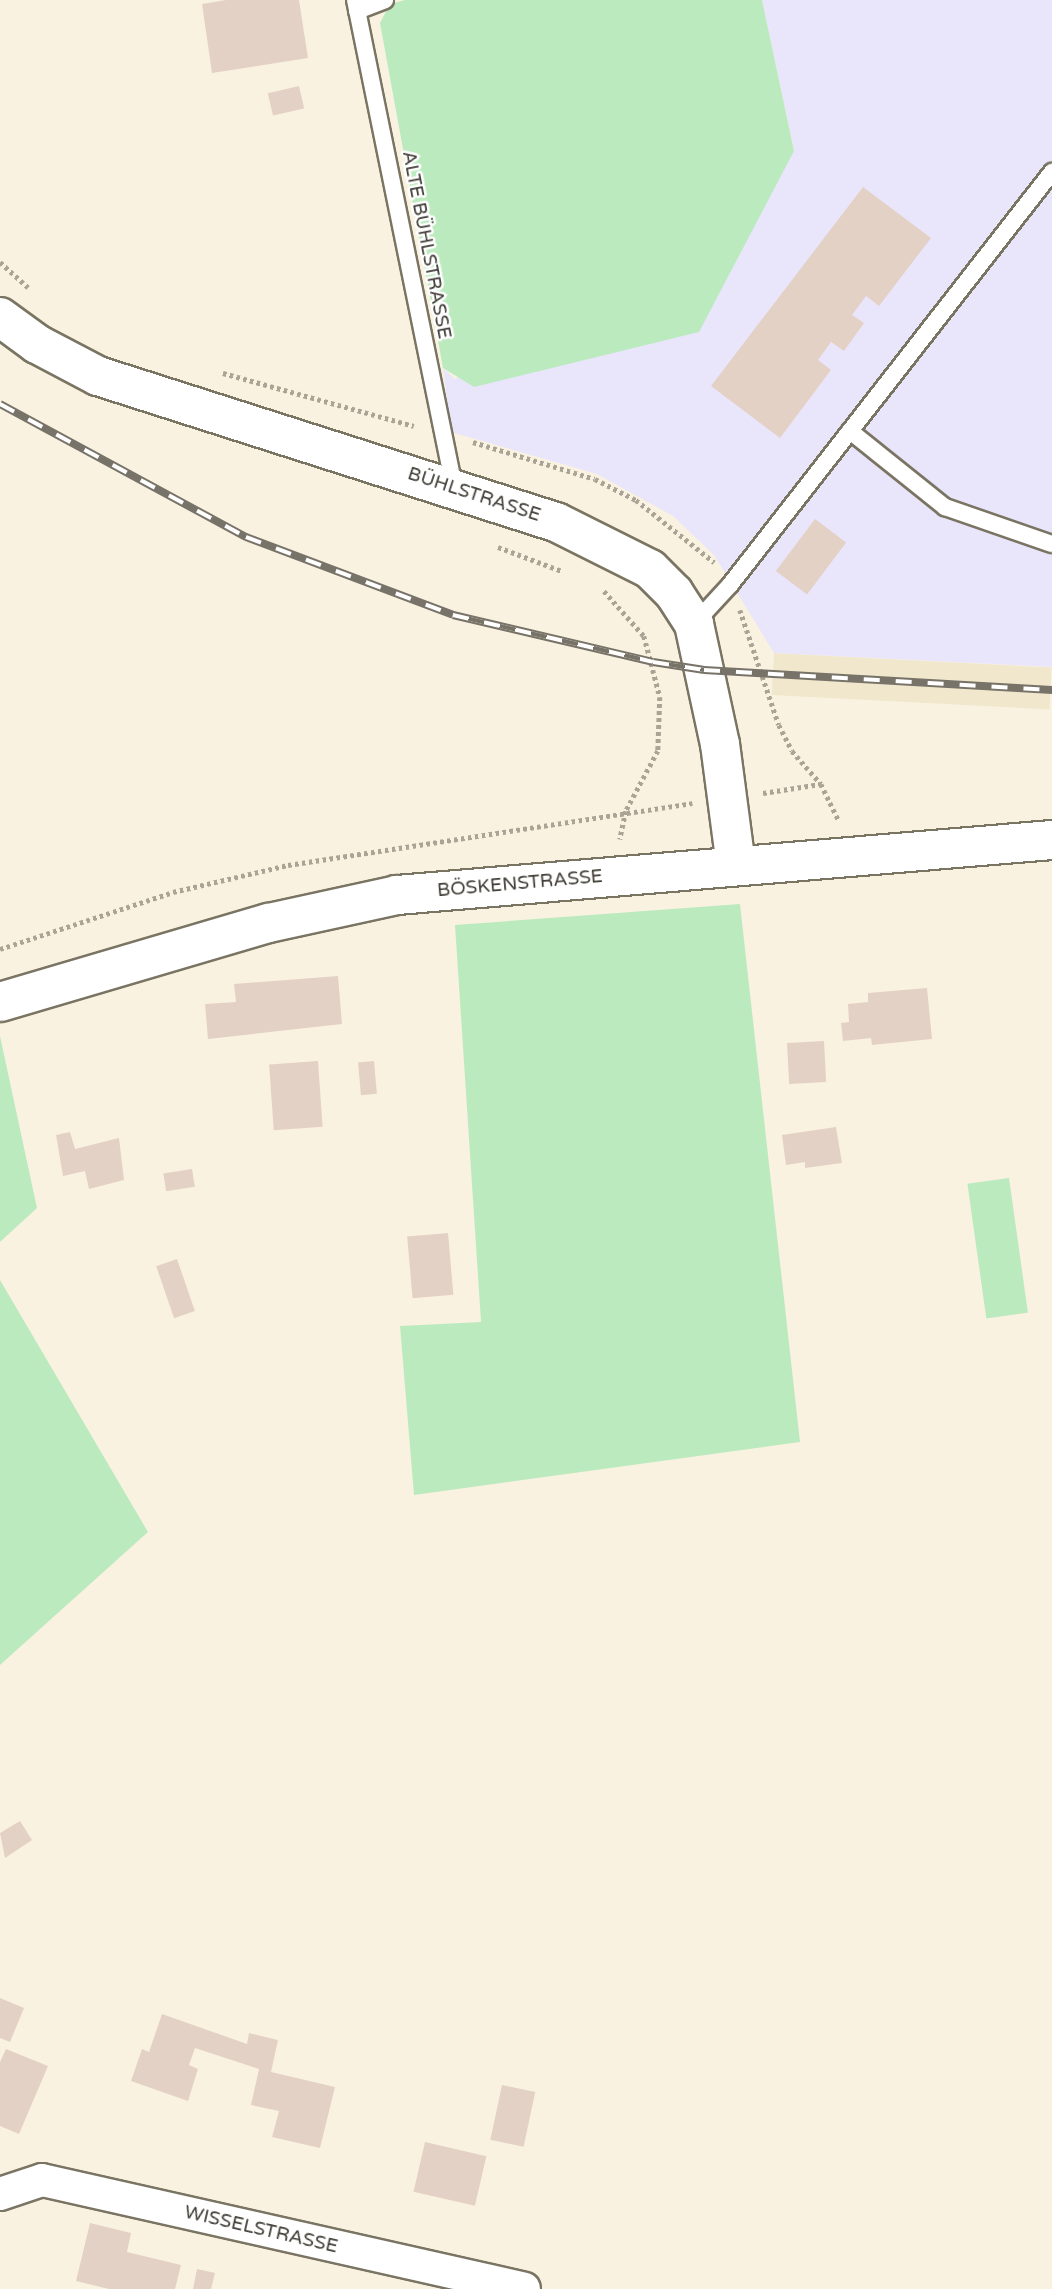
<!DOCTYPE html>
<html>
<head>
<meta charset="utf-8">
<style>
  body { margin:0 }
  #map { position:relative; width:1052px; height:2289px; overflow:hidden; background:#faf2e0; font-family:"Varela Round",sans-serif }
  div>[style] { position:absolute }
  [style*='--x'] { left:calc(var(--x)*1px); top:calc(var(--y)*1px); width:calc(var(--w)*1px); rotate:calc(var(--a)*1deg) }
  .built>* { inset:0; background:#f1e7cd; transform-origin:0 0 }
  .industrial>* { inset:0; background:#e9e6fc }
  .green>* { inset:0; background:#bceabf; transform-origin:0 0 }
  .building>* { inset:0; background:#e4d1c6; transform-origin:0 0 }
  .path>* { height:4.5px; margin-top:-2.25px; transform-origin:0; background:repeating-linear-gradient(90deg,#aaa496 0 3.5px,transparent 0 7px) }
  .roads { filter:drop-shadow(2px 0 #7a7463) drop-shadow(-2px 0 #7a7463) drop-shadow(0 2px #7a7463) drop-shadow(0 -2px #7a7463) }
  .service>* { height:16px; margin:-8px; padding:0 8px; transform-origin:8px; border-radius:8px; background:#fff }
  .minor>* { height:32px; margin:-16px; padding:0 16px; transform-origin:16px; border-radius:16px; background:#fff }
  .tertiary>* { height:38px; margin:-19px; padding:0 19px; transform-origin:19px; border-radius:19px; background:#fff }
  .secondary>* { height:38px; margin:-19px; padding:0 19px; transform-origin:19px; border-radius:19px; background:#fff }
  .rail>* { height:8px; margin-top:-4px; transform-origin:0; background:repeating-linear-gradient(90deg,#fff 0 16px,#787369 0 32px); box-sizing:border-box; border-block:2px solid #787369 }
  span { translate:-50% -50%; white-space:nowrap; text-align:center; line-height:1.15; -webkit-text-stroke:5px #fff; paint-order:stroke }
  .street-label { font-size:19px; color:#3f3c35 }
</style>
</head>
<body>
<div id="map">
  <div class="built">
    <div style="left:774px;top:653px;width:278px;height:42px;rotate:3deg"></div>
  </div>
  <div class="industrial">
    <div style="clip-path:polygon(762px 0,1052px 0,1052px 667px,774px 653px,714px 555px,673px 516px,597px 474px,451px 432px,443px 368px,455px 379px,794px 151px)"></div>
  </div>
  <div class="green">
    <div style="clip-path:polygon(405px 0,762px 0,794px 151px,699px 332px,474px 387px,443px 368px,380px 23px,390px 4px)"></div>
    <div style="clip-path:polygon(740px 904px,800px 1442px,414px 1495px,400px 1326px,481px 1322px,455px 925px)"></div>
    <div style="clip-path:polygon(0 1036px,37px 1208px,0 1242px)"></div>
    <div style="left:1009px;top:1178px;width:136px;height:42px;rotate:82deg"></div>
    <div style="clip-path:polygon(0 1280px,148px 1532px,0 1665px)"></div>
  </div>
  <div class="building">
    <div style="clip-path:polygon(226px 0,299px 0,308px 58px,212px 73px,202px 4px)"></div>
    <div style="left:299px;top:86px;width:23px;height:32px;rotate:77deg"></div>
    <div style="clip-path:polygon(863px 187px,931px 238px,879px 306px,866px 296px,852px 315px,864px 323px,844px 351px,831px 342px,818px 360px,831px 370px,780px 438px,711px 386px)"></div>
    <div style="left:815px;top:519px;width:39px;height:65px;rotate:37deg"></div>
    <div style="clip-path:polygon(338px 976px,342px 1024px,208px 1039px,205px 1004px,236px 1002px,234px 984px)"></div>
    <div style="clip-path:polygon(927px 988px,932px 1039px,872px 1045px,871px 1038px,843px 1041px,841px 1023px,849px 1022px,848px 1004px,868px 1002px,868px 993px)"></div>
    <div style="left:824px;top:1041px;width:41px;height:37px;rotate:87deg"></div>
    <div style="left:318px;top:1061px;width:66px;height:49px;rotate:86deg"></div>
    <div style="left:374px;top:1061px;width:33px;height:16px;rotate:85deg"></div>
    <div style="clip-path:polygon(836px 1127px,842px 1163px,805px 1168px,805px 1162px,786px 1165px,782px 1135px)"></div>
    <div style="clip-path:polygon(70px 1132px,75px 1149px,119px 1138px,124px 1180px,89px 1189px,85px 1171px,63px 1176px,56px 1135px)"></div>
    <div style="left:192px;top:1169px;width:18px;height:29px;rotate:81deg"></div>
    <div style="left:448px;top:1233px;width:62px;height:41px;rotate:85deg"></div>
    <div style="left:177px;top:1259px;width:55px;height:22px;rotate:71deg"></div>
    <div style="clip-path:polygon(20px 1821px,32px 1840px,5px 1858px,0 1833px)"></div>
    <div style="clip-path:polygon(0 1998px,24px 2008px,10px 2042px,0 2038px)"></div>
    <div style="clip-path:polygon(162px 2014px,247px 2044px,249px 2033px,278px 2040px,271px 2072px,335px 2087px,320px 2148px,272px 2137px,279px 2111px,251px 2105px,259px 2069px,195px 2048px,189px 2065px,198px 2069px,188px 2101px,131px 2081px,142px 2049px,149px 2052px)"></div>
    <div style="clip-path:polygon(6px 2049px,48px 2066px,19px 2134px,0 2126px,0 2062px)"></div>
    <div style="left:502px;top:2085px;width:34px;height:56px;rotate:12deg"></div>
    <div style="left:425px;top:2142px;width:63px;height:51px;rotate:13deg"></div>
    <div style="clip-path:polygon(90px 2223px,131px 2233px,127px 2252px,181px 2265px,175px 2289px,109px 2289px,76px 2281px)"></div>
    <div style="clip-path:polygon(197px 2269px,215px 2273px,211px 2289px,193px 2289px)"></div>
  </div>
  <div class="path">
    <div style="--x:0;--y:262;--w:38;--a:42"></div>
    <div style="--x:223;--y:373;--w:198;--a:15.5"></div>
    <div style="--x:473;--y:442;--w:127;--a:16.9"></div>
    <div style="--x:595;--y:479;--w:46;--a:27.1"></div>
    <div style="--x:636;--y:500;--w:100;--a:38.5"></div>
    <div style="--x:498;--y:547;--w:68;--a:20.6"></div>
    <div style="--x:604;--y:591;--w:60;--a:48.4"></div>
    <div style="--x:644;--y:636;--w:63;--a:75.3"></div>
    <div style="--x:660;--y:697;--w:54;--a:92.1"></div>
    <div style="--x:658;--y:751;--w:68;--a:118.1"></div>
    <div style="--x:626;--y:811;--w:29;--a:102"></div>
    <div style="--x:740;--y:610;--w:121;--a:71.3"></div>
    <div style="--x:779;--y:725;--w:29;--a:63"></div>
    <div style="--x:792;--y:751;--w:44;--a:48.7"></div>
    <div style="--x:821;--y:784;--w:41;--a:64.1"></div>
    <div style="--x:763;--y:793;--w:58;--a:-9"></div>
    <div style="--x:0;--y:949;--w:182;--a:-18.2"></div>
    <div style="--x:173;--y:892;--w:118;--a:-13.2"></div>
    <div style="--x:288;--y:865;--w:409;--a:-8.7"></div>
  </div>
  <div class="roads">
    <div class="service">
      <div style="--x:355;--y:0;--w:497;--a:78.5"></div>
      <div style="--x:357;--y:11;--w:30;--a:-21"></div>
      <div style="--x:850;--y:431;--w:122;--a:38.7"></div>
      <div style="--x:945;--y:507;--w:113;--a:19.1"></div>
      <div style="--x:694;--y:624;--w:53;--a:-47.3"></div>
      <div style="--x:730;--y:585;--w:524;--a:-52.06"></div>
    </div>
    <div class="minor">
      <div style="--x:0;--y:2194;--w:44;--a:-18.4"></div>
      <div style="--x:42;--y:2180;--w:494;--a:12.7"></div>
    </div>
    <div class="tertiary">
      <div style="--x:0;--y:317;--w:46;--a:36.1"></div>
      <div style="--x:37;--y:344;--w:69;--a:27.7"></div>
      <div style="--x:98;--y:376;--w:481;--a:17.7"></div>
      <div style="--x:556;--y:522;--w:105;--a:26.6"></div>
      <div style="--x:650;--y:569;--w:34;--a:45"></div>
      <div style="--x:674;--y:593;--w:37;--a:57"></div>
      <div style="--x:694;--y:624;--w:123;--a:77.8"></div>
      <div style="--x:720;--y:744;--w:123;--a:82.5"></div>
    </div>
    <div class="secondary">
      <div style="--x:0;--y:1002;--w:280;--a:-16.4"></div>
      <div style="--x:269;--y:923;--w:131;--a:-12.3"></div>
      <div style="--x:397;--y:895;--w:657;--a:-4.8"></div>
    </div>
  </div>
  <div class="rail">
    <div style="--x:0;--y:404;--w:280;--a:28.4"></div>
    <div style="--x:246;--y:537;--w:221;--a:20.6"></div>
    <div style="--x:453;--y:615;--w:205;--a:13.2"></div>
    <div style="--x:653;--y:662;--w:52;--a:8.9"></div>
    <div style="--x:704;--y:670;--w:349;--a:3.3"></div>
  </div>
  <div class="street-label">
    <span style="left:426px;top:245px;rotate:79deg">ALTE BÜHLSTRASSE</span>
    <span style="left:474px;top:495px;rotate:18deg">BÜHLSTRASSE</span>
    <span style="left:520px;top:884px;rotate:-5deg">BÖSKENSTRASSE</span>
    <span style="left:261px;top:2230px;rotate:13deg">WISSELSTRASSE</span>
  </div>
</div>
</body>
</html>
